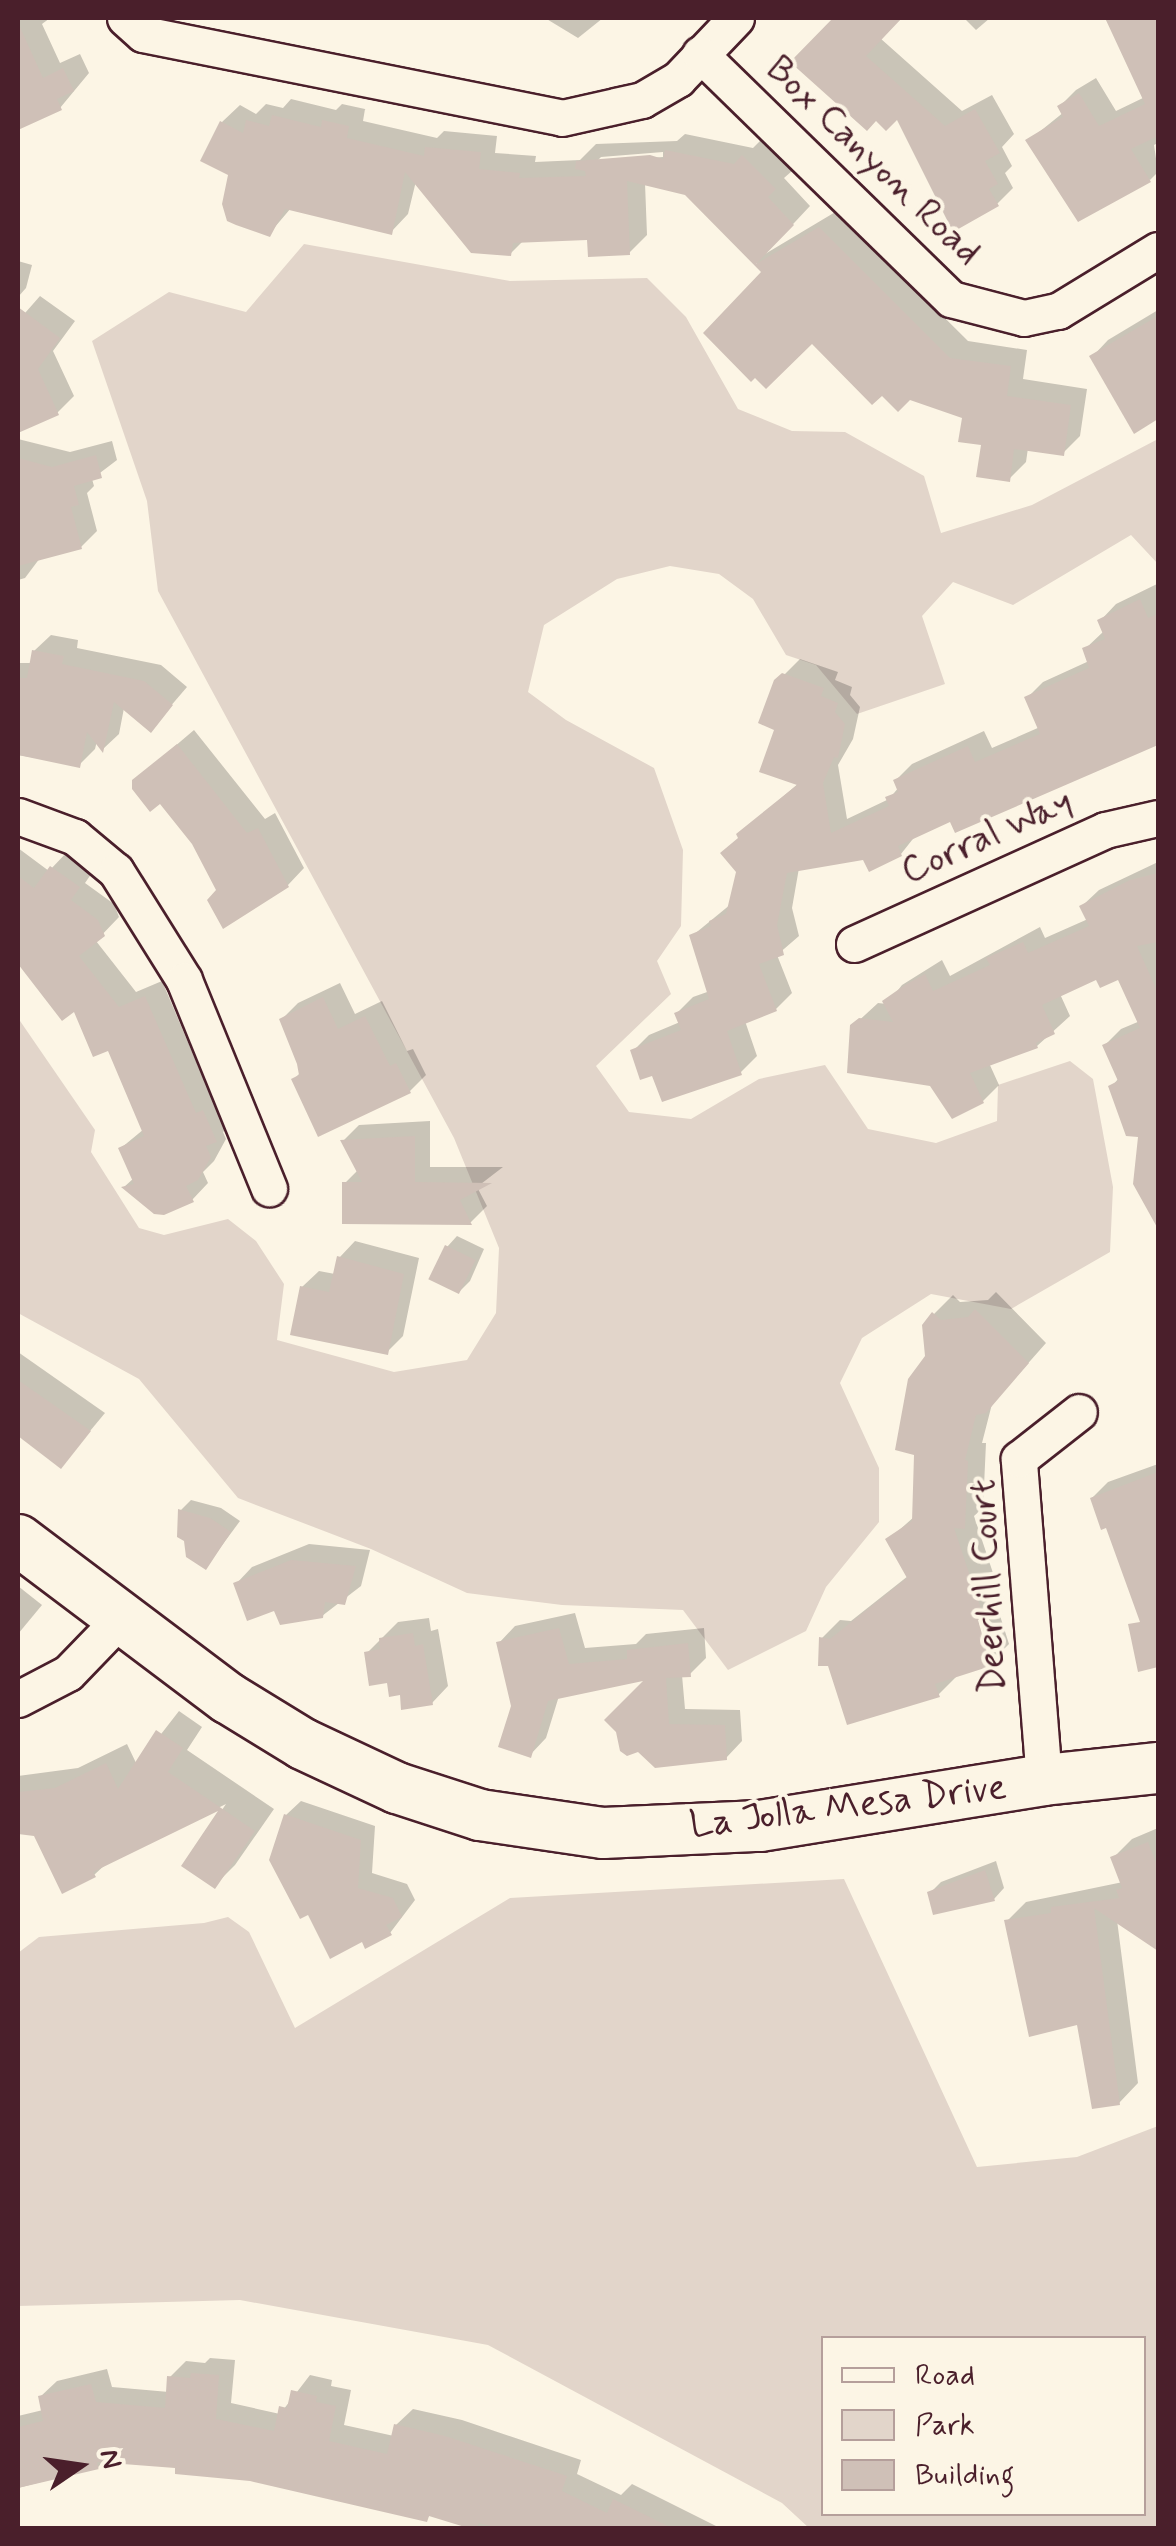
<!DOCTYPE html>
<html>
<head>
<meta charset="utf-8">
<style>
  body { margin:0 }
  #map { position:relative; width:1176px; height:2546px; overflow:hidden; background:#fcf5e5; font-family:Mynerve,sans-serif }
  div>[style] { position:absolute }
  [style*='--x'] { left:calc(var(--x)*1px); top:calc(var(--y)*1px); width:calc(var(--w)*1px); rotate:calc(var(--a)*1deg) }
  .green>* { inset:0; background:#e2d5ca }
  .shadow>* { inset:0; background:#0003 }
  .building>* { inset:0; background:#cfc0b7; transform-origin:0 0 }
  .roads { filter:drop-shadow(2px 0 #4a1f2b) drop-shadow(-2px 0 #4a1f2b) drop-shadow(0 2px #4a1f2b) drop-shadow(0 -2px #4a1f2b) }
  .street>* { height:35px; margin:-17.5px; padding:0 17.5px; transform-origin:17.5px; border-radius:17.5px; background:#fcf5e5 }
  .secondary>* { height:50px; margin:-25px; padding:0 25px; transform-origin:25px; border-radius:25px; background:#fcf5e5 }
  span { translate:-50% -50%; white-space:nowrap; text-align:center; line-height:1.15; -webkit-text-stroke:8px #fcf5e5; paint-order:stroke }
  .street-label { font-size:38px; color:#4a1f2b }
  .frame { position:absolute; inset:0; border:20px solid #4a1f2b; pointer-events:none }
  .legend { position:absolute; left:821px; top:2336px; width:325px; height:180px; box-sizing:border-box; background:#fcf5e5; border:2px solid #b59f9b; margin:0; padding:12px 18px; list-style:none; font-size:30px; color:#4a1f2b }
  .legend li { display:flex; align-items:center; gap:20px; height:50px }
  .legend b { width:50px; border:2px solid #b59f9b }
  .north { position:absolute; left:30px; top:2416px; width:100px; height:100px; -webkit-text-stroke:8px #fcf5e5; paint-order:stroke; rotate:77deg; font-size:28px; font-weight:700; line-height:40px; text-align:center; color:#4a1f2b }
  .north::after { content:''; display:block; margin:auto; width:35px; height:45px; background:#4a1f2b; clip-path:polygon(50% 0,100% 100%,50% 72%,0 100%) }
</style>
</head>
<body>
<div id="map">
  <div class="green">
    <div style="clip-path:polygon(304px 244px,510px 281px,647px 278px,686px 317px,738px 409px,792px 431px,845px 432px,924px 476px,941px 533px,1032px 505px,1158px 439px,1158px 564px,1131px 535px,1013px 605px,953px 582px,922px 616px,945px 684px,857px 714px,816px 665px,786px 655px,753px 599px,719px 574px,670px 566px,617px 579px,544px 625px,528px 692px,566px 720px,654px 768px,683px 850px,681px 926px,657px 961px,671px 994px,596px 1066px,629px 1112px,691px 1119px,759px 1079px,825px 1065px,868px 1129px,936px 1143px,997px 1121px,998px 1085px,1070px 1061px,1093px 1079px,1113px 1187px,1110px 1252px,1011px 1309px,931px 1294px,862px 1338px,840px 1383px,879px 1468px,879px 1522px,826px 1587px,806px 1631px,728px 1670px,683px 1610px,562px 1605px,467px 1593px,371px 1549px,238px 1498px,139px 1379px,18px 1313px,18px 1018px,95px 1130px,91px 1152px,139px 1228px,164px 1235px,228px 1219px,256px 1241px,284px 1284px,277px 1340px,394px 1372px,467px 1360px,496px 1313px,499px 1248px,454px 1138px,158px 591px,147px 501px,92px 341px,169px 292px,246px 312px)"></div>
    <div style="clip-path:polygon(evenodd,844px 1879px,977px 2167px,1077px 2157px,1158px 2126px,1158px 2528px,809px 2528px,782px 2503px,488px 2345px,240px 2300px,18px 2306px,18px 1953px,39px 1937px,204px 1923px,228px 1917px,249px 1932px,295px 2028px,510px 1898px,844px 1879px,824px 2338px,1144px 2338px,1144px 2514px,824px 2514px,824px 2338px)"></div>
  </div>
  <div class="shadow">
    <div style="clip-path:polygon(18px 18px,50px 18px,42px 24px,60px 63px,80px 54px,89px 73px,60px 108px,18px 127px)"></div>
    <div style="clip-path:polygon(545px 18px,603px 18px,578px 38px)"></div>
    <div style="clip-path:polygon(837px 18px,899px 18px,880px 38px,962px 111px,992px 95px,1014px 134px,1002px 147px,1012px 166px,1005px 173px,1013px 188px,997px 204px,954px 228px,897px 116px,793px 62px)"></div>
    <div style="clip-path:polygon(964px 18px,990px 18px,976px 30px)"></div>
    <div style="clip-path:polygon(1107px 18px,1158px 18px,1158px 143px,1154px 145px,1158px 172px,1150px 180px,1028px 141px,1064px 112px,1060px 106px,1076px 90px,1096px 78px,1116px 111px,1145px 97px)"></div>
    <div style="clip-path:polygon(evenodd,291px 99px,336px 110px,342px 104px,365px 109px,363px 121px,437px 138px,444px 131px,497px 136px,495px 153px,536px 156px,535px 162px,580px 160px,596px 144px,677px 141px,685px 134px,753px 148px,761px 140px,792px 171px,784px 178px,810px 206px,765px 254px,837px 211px,968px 341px,1027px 350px,1023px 379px,1087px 389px,1080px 436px,1063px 453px,1028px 448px,1026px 462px,1009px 479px,964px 416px,765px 272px,687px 192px,645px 183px,647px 235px,629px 253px,589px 237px,524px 240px,510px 254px,416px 181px,408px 214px,391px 232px,291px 208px,269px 234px,231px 174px,222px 122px,240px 105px,256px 114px,266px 104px,283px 108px,291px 99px,663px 152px,663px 157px,596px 162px,601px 157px,663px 152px)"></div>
    <div style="clip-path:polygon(18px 261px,32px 265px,26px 288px,18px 297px)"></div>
    <div style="clip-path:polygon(40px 296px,75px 321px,53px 351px,74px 396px,57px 413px,18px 430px,18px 321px)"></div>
    <div style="clip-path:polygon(1158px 310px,1158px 416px,1134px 431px,1092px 357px,1108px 340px)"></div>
    <div style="clip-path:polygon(18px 439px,70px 452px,112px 441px,117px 460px,92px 479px,94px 486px,87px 493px,97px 531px,81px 547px,40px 558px,25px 578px,18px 580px)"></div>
    <div style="clip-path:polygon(1157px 584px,1158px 743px,951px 819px,916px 835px,901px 854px,799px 868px,792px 908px,799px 936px,777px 955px,792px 993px,776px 1009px,745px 1021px,757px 1056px,741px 1072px,653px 1073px,633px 1051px,649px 1035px,680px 1022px,677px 1013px,693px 997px,710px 991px,692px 936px,731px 904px,739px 871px,739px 834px,799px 783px,777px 729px,777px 682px,800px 659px,838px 672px,835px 680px,852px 687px,850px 695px,860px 707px,853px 739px,838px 765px,847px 819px,889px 799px,899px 787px,896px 780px,912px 764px,984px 731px,992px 748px,1040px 727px,1027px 698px,1043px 682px,1089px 661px,1085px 649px,1104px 631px,1100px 621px,1116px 604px)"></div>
    <div style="clip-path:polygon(51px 635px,78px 640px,77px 648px,161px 665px,187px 687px,151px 729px,124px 708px,119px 734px,103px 749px,97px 741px,95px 749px,79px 765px,18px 755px,18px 663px,32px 663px,34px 651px)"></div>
    <div style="clip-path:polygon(194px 730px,265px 819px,275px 813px,304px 868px,288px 885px,219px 891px,194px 842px,161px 800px,134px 781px)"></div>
    <div style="clip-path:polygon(18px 848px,49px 871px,68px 851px,94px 870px,85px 883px,114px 904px,119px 917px,96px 941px,136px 992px,162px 981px,212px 1099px,220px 1096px,232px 1123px,223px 1132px,226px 1139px,214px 1161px,203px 1172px,208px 1183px,192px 1200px,124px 1187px,134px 1178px,121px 1148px,144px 1129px,109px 1048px,75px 1008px,62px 1018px,18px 963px)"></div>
    <div style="clip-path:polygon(1158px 862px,1158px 1200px,1144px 1199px,1141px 1134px,1111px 1087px,1119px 1078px,1105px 1045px,1121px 1029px,1140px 1021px,1120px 976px,1097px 977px,1060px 994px,1070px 1016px,1037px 1046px,989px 1063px,999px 1085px,983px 1101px,932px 1084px,853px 1026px,878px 1003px,887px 1004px,902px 985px,942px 960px,950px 976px,1040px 927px,1045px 938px,1088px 919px,1082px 906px,1099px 890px)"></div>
    <div style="clip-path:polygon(340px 983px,355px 1014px,382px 1001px,407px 1051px,413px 1049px,426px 1075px,410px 1091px,294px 1079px,301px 1072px,282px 1019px,298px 1003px)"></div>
    <div style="clip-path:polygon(430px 1121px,430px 1167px,503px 1167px,477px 1187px,487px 1206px,471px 1222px,345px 1222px,345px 1183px,358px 1170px,343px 1141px,359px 1125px)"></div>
    <div style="clip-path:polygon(457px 1236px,484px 1249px,470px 1281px,459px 1292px,447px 1247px)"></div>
    <div style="clip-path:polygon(355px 1241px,419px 1258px,403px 1336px,387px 1352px,302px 1287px,319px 1271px,335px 1274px,339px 1258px)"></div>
    <div style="clip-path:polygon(evenodd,996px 1292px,1046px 1343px,992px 1404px,982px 1443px,986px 1443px,983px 1508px,974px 1516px,1001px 1597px,996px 1603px,1009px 1644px,990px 1663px,957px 1676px,938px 1695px,821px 1639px,840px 1620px,851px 1621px,908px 1576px,888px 1540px,915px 1516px,934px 1314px,953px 1295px,960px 1302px,988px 1300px,996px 1292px,977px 1608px,991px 1656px,986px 1656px,972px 1609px,977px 1608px)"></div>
    <div style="clip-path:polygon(18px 1352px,105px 1413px,61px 1466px,18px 1430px)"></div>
    <div style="clip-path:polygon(1158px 1464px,1158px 1570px,1128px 1581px,1108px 1524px,1092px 1498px,1108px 1482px)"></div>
    <div style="clip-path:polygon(191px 1500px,221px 1508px,240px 1521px,206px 1567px,186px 1540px,181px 1510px)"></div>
    <div style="clip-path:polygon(309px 1544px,370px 1550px,361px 1586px,322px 1616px,275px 1608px,236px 1584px,252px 1567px)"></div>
    <div style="clip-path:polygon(18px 1586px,42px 1605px,18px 1634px)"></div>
    <div style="clip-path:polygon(575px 1613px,585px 1648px,636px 1644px,646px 1634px,704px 1628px,706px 1658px,690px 1674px,682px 1675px,685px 1709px,740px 1710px,742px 1741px,726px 1758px,656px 1765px,651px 1676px,559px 1696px,546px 1738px,530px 1755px,499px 1643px,515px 1626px)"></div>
    <div style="clip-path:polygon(429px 1618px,431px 1631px,438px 1629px,448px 1686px,432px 1703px,402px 1693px,367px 1653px,398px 1622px)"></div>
    <div style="clip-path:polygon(179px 1711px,202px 1727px,187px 1750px,274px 1809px,235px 1865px,214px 1886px,184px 1866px,226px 1804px,107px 1863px,94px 1875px,35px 1833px,18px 1834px,18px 1776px,78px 1768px,127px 1744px,137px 1765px)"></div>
    <div style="clip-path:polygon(301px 1801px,375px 1826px,372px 1873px,407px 1884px,415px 1900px,390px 1933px,363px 1939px,286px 1815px)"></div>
    <div style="clip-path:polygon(1158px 1828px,1158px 1948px,1117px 1920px,1138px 2083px,1119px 2103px,1079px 2022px,1007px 1921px,1026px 1902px,1123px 1882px,1113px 1858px,1132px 1839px)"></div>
    <div style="clip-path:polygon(996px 1861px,1004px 1888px,994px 1899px,930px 1893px,941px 1882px)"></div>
    <div style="clip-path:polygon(210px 2358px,235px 2360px,231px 2403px,280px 2414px,310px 2375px,332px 2380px,331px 2386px,351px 2390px,344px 2425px,394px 2436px,396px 2425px,413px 2409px,462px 2420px,581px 2460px,577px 2474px,621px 2495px,632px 2484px,720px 2528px,481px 2528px,431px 2514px,426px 2519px,250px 2479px,177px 2466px,105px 2460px,98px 2467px,18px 2488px,18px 2416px,43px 2410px,40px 2397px,57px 2381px,107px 2369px,112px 2387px,169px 2392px,170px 2377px,186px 2361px,205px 2363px)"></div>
  </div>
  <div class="building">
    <div style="clip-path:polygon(833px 18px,902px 18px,866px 56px,945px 126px,975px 109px,1000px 153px,985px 161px,998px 184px,989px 189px,999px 206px,953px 232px,897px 120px,886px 131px,876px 121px,867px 131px,790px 62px)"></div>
    <div style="clip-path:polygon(1105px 18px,1158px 18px,1158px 136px,1131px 149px,1151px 182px,1078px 222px,1025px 140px,1063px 117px,1057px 106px,1079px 93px,1099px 126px,1145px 104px)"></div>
    <div style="clip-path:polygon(18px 23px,43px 78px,63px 68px,74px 91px,57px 99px,62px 110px,18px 130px)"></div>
    <div style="clip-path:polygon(272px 115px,321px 127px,322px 120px,349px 126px,347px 138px,424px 156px,425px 147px,481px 152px,479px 169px,520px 173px,519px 178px,586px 176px,585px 171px,575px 169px,576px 161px,650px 155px,663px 159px,665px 150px,734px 164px,742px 155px,776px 189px,768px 197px,794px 225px,756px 264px,819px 227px,950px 358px,1011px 366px,1007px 396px,1071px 405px,1064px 456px,1014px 449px,1010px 482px,976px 477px,981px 445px,958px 442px,962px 418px,910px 400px,898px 412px,882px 396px,872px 405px,812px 344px,766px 389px,755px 378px,751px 382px,703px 333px,761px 272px,685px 195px,627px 181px,630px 255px,588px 257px,587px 240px,513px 243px,511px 256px,471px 253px,405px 172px,392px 235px,285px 209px,270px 237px,236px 225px,227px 221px,222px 204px,228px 175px,200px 161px,220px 121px,243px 133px,246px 120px,269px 126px)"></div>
    <div style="clip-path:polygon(18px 307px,60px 338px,38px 369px,59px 415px,18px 433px)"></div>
    <div style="clip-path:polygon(1158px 316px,1158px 419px,1134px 434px,1089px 356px)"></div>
    <div style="clip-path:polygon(96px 455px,102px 478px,74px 486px,79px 505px,71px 507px,82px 549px,18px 566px,18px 458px,52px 467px)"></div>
    <div style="clip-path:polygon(1140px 599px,1148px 618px,1158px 614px,1158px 745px,955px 833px,950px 822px,898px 846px,902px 856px,869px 872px,863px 860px,787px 873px,777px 925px,784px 955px,759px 964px,777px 1011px,727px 1031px,742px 1075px,662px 1102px,652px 1076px,640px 1080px,630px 1050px,681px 1030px,674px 1013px,709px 999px,689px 935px,711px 926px,709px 921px,726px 914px,736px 872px,720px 853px,738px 838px,736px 834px,797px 785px,759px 772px,774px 730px,758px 723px,774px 680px,782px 673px,824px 688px,821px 696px,838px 703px,835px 712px,845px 724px,838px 758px,834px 757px,823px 783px,831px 833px,889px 806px,885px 797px,898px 792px,893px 780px,968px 746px,975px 762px,1040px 734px,1024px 697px,1089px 668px,1082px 648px,1105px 639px,1097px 620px)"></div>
    <div style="clip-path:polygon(32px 650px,64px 656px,62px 664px,144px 681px,173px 705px,151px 733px,114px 702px,103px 753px,87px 732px,80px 768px,18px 755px,18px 678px,27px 678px)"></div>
    <div style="clip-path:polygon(177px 744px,247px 833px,258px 828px,289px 887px,223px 929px,207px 900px,216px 890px,192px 844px,160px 804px,150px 812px,132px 789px,132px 780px)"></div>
    <div style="clip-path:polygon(50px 866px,80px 887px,71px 900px,98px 920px,105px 936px,79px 956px,119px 1007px,145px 996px,196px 1113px,203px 1110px,217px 1142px,206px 1146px,211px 1157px,198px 1180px,186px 1186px,194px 1202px,164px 1215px,154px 1214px,121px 1187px,134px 1184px,118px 1148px,144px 1136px,108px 1051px,93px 1057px,74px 1012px,62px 1021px,18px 964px,18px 876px,34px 888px)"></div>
    <div style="clip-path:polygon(1158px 873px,1158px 942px,1137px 946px,1158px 993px,1158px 1229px,1133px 1184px,1138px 1137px,1126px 1136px,1108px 1086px,1118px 1081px,1102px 1045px,1140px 1028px,1118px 980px,1100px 988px,1096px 980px,1042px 1005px,1055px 1034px,1036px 1043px,1038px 1048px,970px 1073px,984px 1103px,952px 1119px,930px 1086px,847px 1073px,850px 1025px,859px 1018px,893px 1022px,882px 1001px,905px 985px,925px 974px,933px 991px,990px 965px,986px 958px,1023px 942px,1028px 953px,1089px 926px,1079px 906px,1130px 880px)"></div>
    <div style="clip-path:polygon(323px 997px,338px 1029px,365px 1016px,390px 1066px,396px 1063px,411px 1093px,318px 1137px,291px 1079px,299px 1075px,297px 1064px,279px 1019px)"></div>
    <div style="clip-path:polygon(415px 1136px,415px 1182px,492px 1183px,460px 1200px,472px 1225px,342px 1224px,342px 1182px,362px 1182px,340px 1140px)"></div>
    <div style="left:445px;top:1245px;width:34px;height:38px;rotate:26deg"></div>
    <div style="clip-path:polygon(337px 1256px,404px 1274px,388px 1355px,290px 1335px,300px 1286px,329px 1292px)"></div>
    <div style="clip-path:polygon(975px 1309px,1029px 1363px,986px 1413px,976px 1415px,965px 1460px,968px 1461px,965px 1529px,954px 1528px,984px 1618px,978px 1620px,991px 1666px,935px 1684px,940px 1697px,847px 1725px,828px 1666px,818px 1666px,819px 1637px,830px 1639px,907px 1578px,885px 1539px,912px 1521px,914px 1455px,895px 1450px,908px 1379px,925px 1356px,922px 1325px,932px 1312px,941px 1320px,968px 1317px)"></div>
    <div style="clip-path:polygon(18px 1380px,91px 1431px,61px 1469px,18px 1436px)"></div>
    <div style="clip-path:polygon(1158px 1472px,1158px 1667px,1138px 1672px,1128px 1624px,1140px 1622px,1106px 1528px,1101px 1530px,1090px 1498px)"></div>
    <div style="clip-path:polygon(178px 1509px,210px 1518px,231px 1532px,206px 1570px,186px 1557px,184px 1541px,177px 1537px)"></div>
    <div style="clip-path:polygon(291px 1560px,356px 1566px,345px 1605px,325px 1602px,323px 1618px,280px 1625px,274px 1611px,247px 1621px,233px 1583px)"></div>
    <div style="clip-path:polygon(559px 1628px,569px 1664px,627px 1659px,627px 1650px,688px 1643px,691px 1677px,666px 1678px,669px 1724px,725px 1725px,727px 1760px,655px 1768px,638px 1752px,627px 1756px,620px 1751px,616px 1732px,604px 1720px,643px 1681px,548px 1701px,531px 1758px,498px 1747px,511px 1706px,496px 1642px)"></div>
    <div style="clip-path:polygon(413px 1633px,415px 1646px,423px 1644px,433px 1705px,401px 1710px,400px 1695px,389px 1697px,387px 1683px,369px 1686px,364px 1652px,380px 1649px,379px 1638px)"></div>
    <div style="clip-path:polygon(156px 1730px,183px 1748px,168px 1772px,255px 1831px,215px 1889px,181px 1866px,218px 1811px,93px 1872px,96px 1877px,62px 1894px,34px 1836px,18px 1834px,18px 1792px,55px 1788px,106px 1763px,118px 1789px)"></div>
    <div style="clip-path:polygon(284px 1814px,361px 1840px,358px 1888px,393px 1898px,402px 1917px,386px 1925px,392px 1935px,365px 1949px,362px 1942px,330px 1959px,308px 1915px,300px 1919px,269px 1860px)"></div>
    <div style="clip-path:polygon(1148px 1842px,1158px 1868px,1158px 1951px,1094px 1908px,1120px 2105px,1092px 2109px,1077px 2025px,1029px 2037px,1004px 1920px,1051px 1913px,1051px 1907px,1119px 1898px,1116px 1890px,1122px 1888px,1110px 1857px)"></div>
    <div style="clip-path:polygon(985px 1870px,995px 1901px,933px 1915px,927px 1892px)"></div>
    <div style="clip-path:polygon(191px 2373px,219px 2375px,216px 2419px,274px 2431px,279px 2406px,287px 2408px,291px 2390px,317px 2396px,316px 2402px,336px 2406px,329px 2441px,387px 2454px,394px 2424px,445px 2436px,567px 2476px,562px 2491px,607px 2513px,613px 2499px,672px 2528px,498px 2528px,479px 2523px,477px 2528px,468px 2528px,429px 2516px,427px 2522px,250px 2481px,175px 2474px,175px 2468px,97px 2462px,99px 2469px,18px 2488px,18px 2427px,43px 2421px,38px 2396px,91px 2384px,96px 2402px,165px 2408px,167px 2376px,190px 2378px)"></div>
  </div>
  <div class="roads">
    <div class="street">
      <div style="--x:125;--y:18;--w:24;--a:42"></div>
      <div style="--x:143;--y:34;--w:427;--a:11.3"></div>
      <div style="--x:562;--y:118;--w:82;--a:-12.7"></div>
      <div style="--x:642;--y:100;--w:42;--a:-30.3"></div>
      <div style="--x:678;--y:79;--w:84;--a:-46.4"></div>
      <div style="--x:700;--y:54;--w:351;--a:44.3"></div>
      <div style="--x:951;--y:299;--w:75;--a:14.6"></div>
      <div style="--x:1024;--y:318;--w:35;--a:-12"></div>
      <div style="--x:1058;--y:311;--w:117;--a:-31.4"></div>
      <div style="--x:18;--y:816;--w:61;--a:20.2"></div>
      <div style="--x:75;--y:837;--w:53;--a:39.7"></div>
      <div style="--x:116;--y:871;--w:128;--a:58"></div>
      <div style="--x:184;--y:980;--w:225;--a:67.8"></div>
      <div style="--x:854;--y:944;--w:276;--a:-24.4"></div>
      <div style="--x:1105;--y:830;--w:54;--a:-12.8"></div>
      <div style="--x:18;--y:1699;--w:56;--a:-27.5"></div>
      <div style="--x:68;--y:1673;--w:78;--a:-46"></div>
      <div style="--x:1044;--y:1780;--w:322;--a:-94.5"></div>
      <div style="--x:1019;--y:1459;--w:76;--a:-38.1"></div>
    </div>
    <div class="secondary">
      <div style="--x:18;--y:1540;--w:263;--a:37"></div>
      <div style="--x:228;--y:1698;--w:88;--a:31.5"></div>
      <div style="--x:303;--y:1744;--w:104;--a:25.1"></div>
      <div style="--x:397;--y:1788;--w:87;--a:18"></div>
      <div style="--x:480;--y:1815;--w:124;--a:8.3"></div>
      <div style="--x:603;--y:1833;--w:157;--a:-2.6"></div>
      <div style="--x:760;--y:1826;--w:288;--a:-9.2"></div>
      <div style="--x:1044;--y:1780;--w:115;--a:-6"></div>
    </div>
  </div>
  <div class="street-label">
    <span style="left:873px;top:161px;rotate:44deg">Box Canyon Road</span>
    <span style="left:987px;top:837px;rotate:-24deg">Corral Way</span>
    <span style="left:989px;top:1586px;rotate:-93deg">Deerhill Court</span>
    <span style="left:848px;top:1807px;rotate:-7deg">La Jolla Mesa Drive</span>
  </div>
  <div class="frame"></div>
  <ul class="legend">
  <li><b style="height:12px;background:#fcf5e5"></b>Road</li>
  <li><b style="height:28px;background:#e2d5ca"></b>Park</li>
  <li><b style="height:28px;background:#cfc0b7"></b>Building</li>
  </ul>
  <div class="north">N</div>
</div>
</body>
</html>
